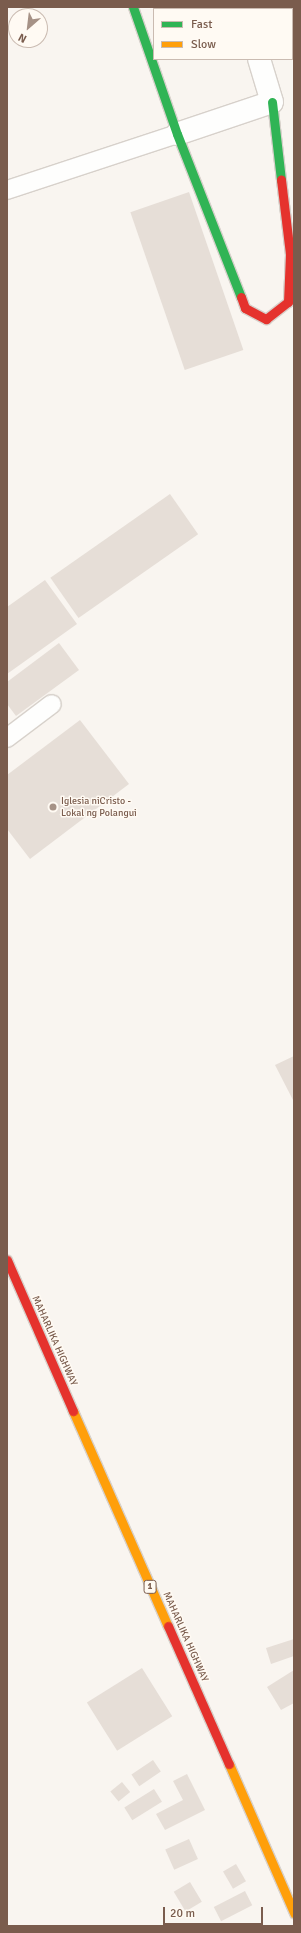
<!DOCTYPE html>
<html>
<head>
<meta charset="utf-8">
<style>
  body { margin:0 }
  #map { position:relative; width:301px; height:1933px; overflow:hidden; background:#f9f5f0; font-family:Signika,sans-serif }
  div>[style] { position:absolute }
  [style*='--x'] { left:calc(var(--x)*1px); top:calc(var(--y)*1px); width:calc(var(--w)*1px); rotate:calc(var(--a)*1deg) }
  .building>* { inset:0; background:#e6ded7; transform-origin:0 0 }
  .roads { filter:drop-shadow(1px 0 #d7d1cb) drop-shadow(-1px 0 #d7d1cb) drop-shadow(0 1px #d7d1cb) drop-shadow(0 -1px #d7d1cb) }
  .lane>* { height:18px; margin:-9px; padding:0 9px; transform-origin:9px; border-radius:9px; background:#fefefd }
  .street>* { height:22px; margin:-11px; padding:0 11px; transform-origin:11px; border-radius:11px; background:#fefefd }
  .fast>* { height:9px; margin:-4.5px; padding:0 4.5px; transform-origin:4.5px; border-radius:4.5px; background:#30b455 }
  .slow>* { height:9px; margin:-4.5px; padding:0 4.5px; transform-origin:4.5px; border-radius:4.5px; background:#ff9f0a }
  .jam>* { height:9px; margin:-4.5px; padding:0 4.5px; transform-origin:4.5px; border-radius:4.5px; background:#e5322d }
  .dots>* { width:11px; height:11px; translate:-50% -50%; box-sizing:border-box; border:2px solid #fffaf3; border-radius:50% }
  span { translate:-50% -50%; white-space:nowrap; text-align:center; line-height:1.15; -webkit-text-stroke:3px #fffaf3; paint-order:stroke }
  .shield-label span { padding:1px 3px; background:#fffaf3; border:1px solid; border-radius:3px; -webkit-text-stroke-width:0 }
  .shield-label { font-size:9px; color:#7a5c4d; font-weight:700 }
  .poi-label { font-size:10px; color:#7a5c4d }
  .left { translate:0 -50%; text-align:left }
  .street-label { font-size:10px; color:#7a5c4d }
  .frame { position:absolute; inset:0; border:8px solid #7a5c4d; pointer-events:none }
  .legend { position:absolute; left:153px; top:8px; width:140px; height:52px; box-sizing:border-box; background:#fffaf3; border:1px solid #cabbb1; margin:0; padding:5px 7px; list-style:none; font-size:12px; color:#7a5c4d }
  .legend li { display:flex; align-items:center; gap:8px; height:20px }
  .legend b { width:20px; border:1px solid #cabbb1 }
  .north { position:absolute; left:8px; top:8px; width:40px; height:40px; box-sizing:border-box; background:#fffaf3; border:1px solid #cabbb1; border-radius:50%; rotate:208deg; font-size:11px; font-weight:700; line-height:16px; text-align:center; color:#7a5c4d }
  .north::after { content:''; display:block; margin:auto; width:14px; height:18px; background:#a69286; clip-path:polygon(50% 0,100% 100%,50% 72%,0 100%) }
  .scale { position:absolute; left:163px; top:1907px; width:100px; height:18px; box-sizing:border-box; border:2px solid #7a5c4d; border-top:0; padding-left:5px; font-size:12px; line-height:14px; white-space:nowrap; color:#7a5c4d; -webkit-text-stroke:3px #fffaf3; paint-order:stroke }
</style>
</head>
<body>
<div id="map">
  <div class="building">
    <div style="left:153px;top:7px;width:73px;height:2px"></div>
    <div style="clip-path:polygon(286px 7px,294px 7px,294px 28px,292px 9px)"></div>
    <div style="left:189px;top:192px;width:167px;height:62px;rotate:71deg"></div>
    <div style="left:170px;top:494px;width:49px;height:146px;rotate:55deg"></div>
    <div style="clip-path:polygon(45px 580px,77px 624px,7px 674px,7px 607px)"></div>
    <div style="clip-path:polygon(59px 643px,79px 670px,16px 716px,7px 704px,7px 682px)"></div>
    <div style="clip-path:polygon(80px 720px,129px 784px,30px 859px,7px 829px,7px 775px)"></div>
    <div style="clip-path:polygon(294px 1056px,294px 1102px,275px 1065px)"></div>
    <div style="clip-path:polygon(294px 1639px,294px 1656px,271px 1664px,266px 1648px)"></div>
    <div style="left:142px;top:1668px;width:57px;height:65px;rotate:58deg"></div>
    <div style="clip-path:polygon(294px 1670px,294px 1703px,281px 1710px,267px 1687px)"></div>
    <div style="left:153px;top:1760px;width:14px;height:26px;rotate:56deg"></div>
    <div style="clip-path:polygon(187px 1774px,205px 1810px,165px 1830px,156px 1814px,183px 1800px,173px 1781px)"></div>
    <div style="left:122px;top:1782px;width:13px;height:15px;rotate:51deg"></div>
    <div style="left:154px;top:1789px;width:15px;height:35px;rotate:58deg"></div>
    <div style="left:189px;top:1839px;width:22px;height:26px;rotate:66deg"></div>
    <div style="left:236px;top:1864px;width:20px;height:15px;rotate:60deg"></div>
    <div style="left:190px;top:1882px;width:23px;height:19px;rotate:59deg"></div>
    <div style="left:245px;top:1891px;width:16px;height:35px;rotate:63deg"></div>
  </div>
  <div class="roads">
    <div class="lane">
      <div style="--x:7;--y:190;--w:179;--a:-18.2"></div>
      <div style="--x:7;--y:738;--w:56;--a:-37.1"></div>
    </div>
    <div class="street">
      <div style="--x:243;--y:7;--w:2;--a:63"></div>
      <div style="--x:177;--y:134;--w:100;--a:-18.6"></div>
      <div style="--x:272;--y:102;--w:45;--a:-106.8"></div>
    </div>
    <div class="fast">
      <div style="--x:133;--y:7;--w:134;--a:70.9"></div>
      <div style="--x:177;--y:134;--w:175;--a:68.6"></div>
      <div style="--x:272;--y:102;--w:79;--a:83.4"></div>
    </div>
    <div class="slow">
      <div style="--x:73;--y:1411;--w:235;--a:66.2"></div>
      <div style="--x:229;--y:1764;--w:163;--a:66.4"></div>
    </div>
    <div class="jam">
      <div style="--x:241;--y:297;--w:12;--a:70"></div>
      <div style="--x:245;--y:308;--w:24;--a:28"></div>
      <div style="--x:266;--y:319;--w:28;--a:-38"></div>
      <div style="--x:288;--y:302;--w:48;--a:-87.6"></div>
      <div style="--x:290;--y:254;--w:75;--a:-96.9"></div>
      <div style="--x:7;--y:1260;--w:165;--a:66.4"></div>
      <div style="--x:168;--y:1626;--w:151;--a:66.2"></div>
    </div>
  </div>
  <div class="dots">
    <div style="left:53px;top:807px;background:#a69286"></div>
  </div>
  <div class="shield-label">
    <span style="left:150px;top:1587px">1</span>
  </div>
  <div class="poi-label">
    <span class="left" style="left:61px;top:807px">Iglesia niCristo -<br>Lokal ng Polangui</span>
  </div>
  <div class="street-label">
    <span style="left:54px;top:1341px;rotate:66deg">MAHARLIKA HIGHWAY</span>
    <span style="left:185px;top:1637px;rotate:66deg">MAHARLIKA HIGHWAY</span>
  </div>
  <div class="frame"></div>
  <ul class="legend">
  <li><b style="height:5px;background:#30b455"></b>Fast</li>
  <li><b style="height:5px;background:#ff9f0a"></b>Slow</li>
  </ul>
  <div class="north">N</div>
  <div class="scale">20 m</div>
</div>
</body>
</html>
